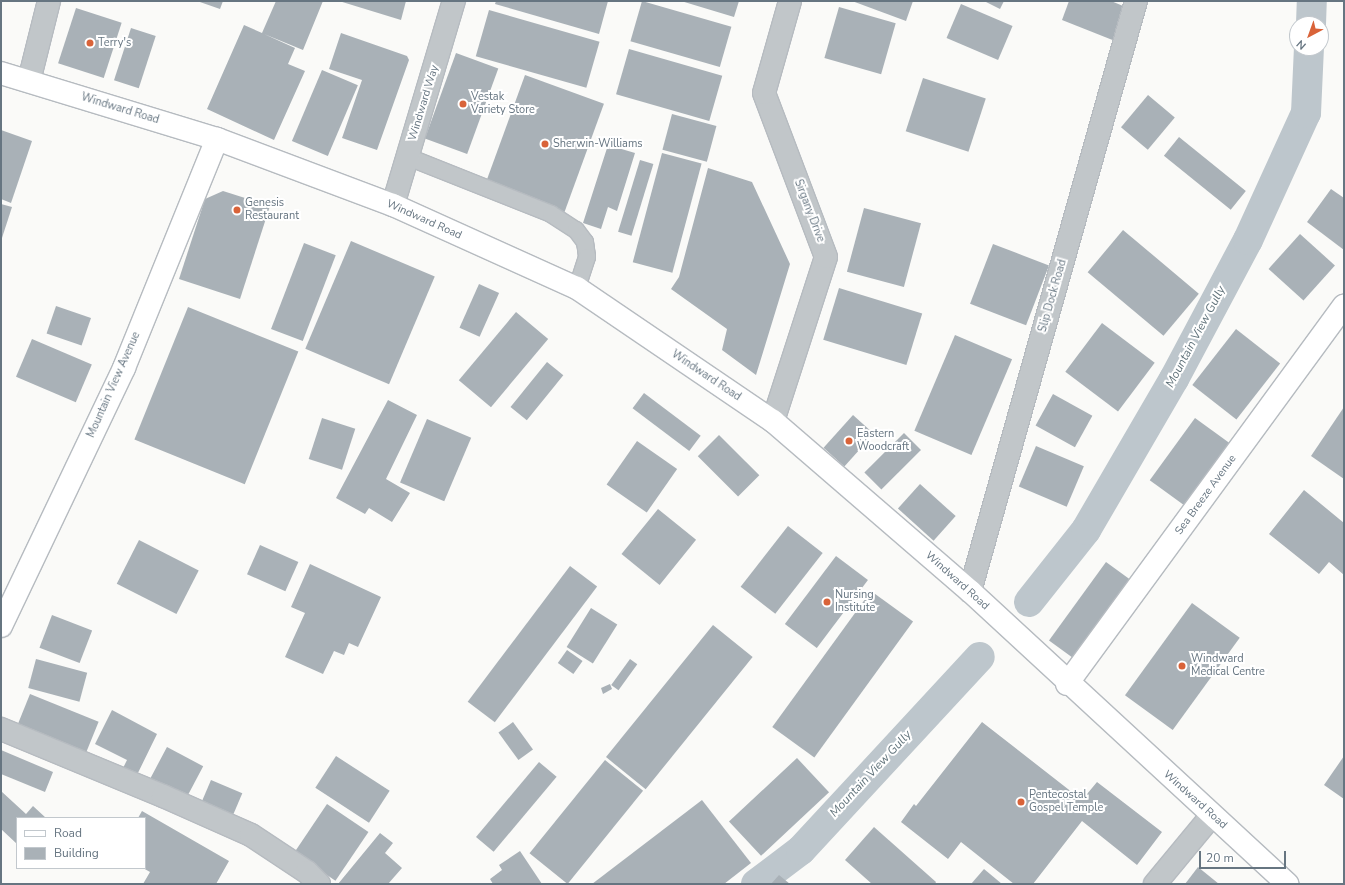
<!DOCTYPE html>
<html>
<head>
<meta charset="utf-8">
<style>
  body { margin:0 }
  #map { position:relative; width:1345px; height:885px; overflow:hidden; background:#fafaf8; font-family:"Nunito Sans",sans-serif }
  div>[style] { position:absolute }
  [style*='--x'] { left:calc(var(--x)*1px); top:calc(var(--y)*1px); width:calc(var(--w)*1px); rotate:calc(var(--a)*1deg) }
  .canal>* { height:30px; margin:-15px; padding:0 15px; transform-origin:15px; border-radius:15px; background:#bdc6cc }
  .building>* { inset:0; background:#a9b1b7; transform-origin:0 0 }
  .roads { filter:drop-shadow(1px 0 #b6bbc0) drop-shadow(-1px 0 #b6bbc0) drop-shadow(0 1px #b6bbc0) drop-shadow(0 -1px #b6bbc0) }
  .lane>* { height:16px; margin:-8px; padding:0 8px; transform-origin:8px; border-radius:8px; background:#c1c6c9 }
  .street>* { height:22px; margin:-11px; padding:0 11px; transform-origin:11px; border-radius:11px; background:#c1c6c9 }
  .secondary>* { height:22px; margin:-11px; padding:0 11px; transform-origin:11px; border-radius:11px; background:#fff }
  .dots>* { width:11px; height:11px; translate:-50% -50%; box-sizing:border-box; border:2px solid #fff; border-radius:50% }
  span { translate:-50% -50%; white-space:nowrap; text-align:center; line-height:1.15; -webkit-text-stroke:4px #fff; paint-order:stroke }
  .poi-label { font-size:11px; color:#667581 }
  .left { translate:0 -50%; text-align:left }
  .street-label { font-size:11px; color:#667581 }
  .water-label { font-size:12px; color:#61737b; font-style:italic }
  .frame { position:absolute; inset:0; border:2px solid #667581; pointer-events:none }
  .legend { position:absolute; left:16px; top:817px; width:130px; height:52px; box-sizing:border-box; background:#fff; border:1px solid #c2c8cd; margin:0; padding:5px 7px; list-style:none; font-size:12px; color:#667581 }
  .legend li { display:flex; align-items:center; gap:8px; height:20px }
  .legend b { width:20px; border:1px solid #c2c8cd }
  .north { position:absolute; left:1289px; top:16px; width:40px; height:40px; box-sizing:border-box; background:#fff; border:1px solid #c2c8cd; border-radius:50%; rotate:221deg; font-size:11px; font-weight:700; line-height:16px; text-align:center; color:#667581 }
  .north::after { content:''; display:block; margin:auto; width:14px; height:18px; background:#d96339; clip-path:polygon(50% 0,100% 100%,50% 72%,0 100%) }
  .scale { position:absolute; left:1199px; top:851px; width:87px; height:18px; box-sizing:border-box; border:2px solid #667581; border-top:0; padding-left:5px; font-size:12px; line-height:14px; white-space:nowrap; color:#667581; -webkit-text-stroke:3px #fff; paint-order:stroke }
</style>
</head>
<body>
<div id="map">
  <div class="canal">
    <div style="--x:1311;--y:24;--w:23;--a:-88"></div>
    <div style="--x:1029;--y:602;--w:92;--a:-51.6"></div>
    <div style="--x:1086;--y:530;--w:175;--a:-59.8"></div>
    <div style="--x:1174;--y:379;--w:157;--a:-62"></div>
    <div style="--x:1248;--y:240;--w:140;--a:-65.5"></div>
    <div style="--x:1306;--y:113;--w:65;--a:-87.4"></div>
    <div style="--x:756;--y:884;--w:56;--a:-37.1"></div>
    <div style="--x:801;--y:850;--w:263;--a:-47.2"></div>
  </div>
  <div class="building">
    <div style="clip-path:polygon(197px 1px,223px 1px,220px 9px)"></div>
    <div style="clip-path:polygon(276px 1px,323px 1px,303px 50px,264px 34px,295px 48px,288px 64px,305px 71px,274px 140px,207px 109px,244px 25px,262px 33px)"></div>
    <div style="clip-path:polygon(339px 1px,406px 1px,401px 20px)"></div>
    <div style="clip-path:polygon(496px 1px,608px 1px,599px 34px,495px 4px)"></div>
    <div style="left:642px;top:1px;width:93px;height:42px;rotate:16deg"></div>
    <div style="clip-path:polygon(681px 1px,739px 1px,734px 17px)"></div>
    <div style="clip-path:polygon(852px 1px,913px 1px,906px 21px)"></div>
    <div style="clip-path:polygon(984px 1px,1004px 1px,1000px 9px)"></div>
    <div style="clip-path:polygon(1069px 1px,1111px 1px,1128px 8px,1115px 41px,1062px 20px)"></div>
    <div style="left:961px;top:4px;width:56px;height:37px;rotate:23deg"></div>
    <div style="left:839px;top:7px;width:59px;height:53px;rotate:16deg"></div>
    <div style="left:76px;top:8px;width:48px;height:58px;rotate:18deg"></div>
    <div style="left:489px;top:10px;width:115px;height:48px;rotate:16deg"></div>
    <div style="left:131px;top:28px;width:26px;height:55px;rotate:18deg"></div>
    <div style="clip-path:polygon(341px 33px,407px 56px,409px 60px,377px 150px,342px 138px,362px 80px,329px 69px)"></div>
    <div style="left:629px;top:49px;width:97px;height:47px;rotate:16deg"></div>
    <div style="left:456px;top:53px;width:45px;height:91px;rotate:20deg"></div>
    <div style="left:322px;top:70px;width:39px;height:77px;rotate:23deg"></div>
    <div style="left:525px;top:75px;width:84px;height:116px;rotate:20deg"></div>
    <div style="left:923px;top:78px;width:66px;height:56px;rotate:18deg"></div>
    <div style="left:1148px;top:95px;width:35px;height:42px;rotate:40deg"></div>
    <div style="left:672px;top:114px;width:46px;height:37px;rotate:15deg"></div>
    <div style="clip-path:polygon(1px 130px,32px 141px,11px 203px,1px 199px)"></div>
    <div style="left:1179px;top:137px;width:86px;height:24px;rotate:39deg"></div>
    <div style="clip-path:polygon(608px 145px,635px 153px,617px 211px,608px 207px,601px 229px,583px 223px)"></div>
    <div style="left:662px;top:153px;width:41px;height:113px;rotate:15deg"></div>
    <div style="left:640px;top:160px;width:14px;height:75px;rotate:17deg"></div>
    <div style="clip-path:polygon(708px 168px,752px 182px,790px 264px,756px 375px,722px 350px,727px 329px,671px 289px,679px 277px)"></div>
    <div style="clip-path:polygon(1331px 189px,1344px 198px,1344px 250px,1307px 222px)"></div>
    <div style="clip-path:polygon(223px 191px,270px 206px,240px 299px,179px 279px,205px 199px)"></div>
    <div style="clip-path:polygon(1px 204px,12px 207px,1px 241px)"></div>
    <div style="left:864px;top:208px;width:59px;height:66px;rotate:15deg"></div>
    <div style="left:1123px;top:230px;width:99px;height:55px;rotate:40deg"></div>
    <div style="left:1300px;top:234px;width:47px;height:47px;rotate:42deg"></div>
    <div style="left:351px;top:241px;width:91px;height:117px;rotate:23deg"></div>
    <div style="left:304px;top:243px;width:34px;height:92px;rotate:21deg"></div>
    <div style="left:993px;top:244px;width:60px;height:64px;rotate:21deg"></div>
    <div style="left:479px;top:284px;width:22px;height:48px;rotate:24deg"></div>
    <div style="left:839px;top:288px;width:87px;height:54px;rotate:17deg"></div>
    <div style="left:56px;top:306px;width:37px;height:29px;rotate:19deg"></div>
    <div style="left:188px;top:307px;width:119px;height:143px;rotate:22deg"></div>
    <div style="left:516px;top:312px;width:42px;height:89px;rotate:40deg"></div>
    <div style="left:1102px;top:323px;width:66px;height:61px;rotate:37deg"></div>
    <div style="left:1236px;top:329px;width:56px;height:71px;rotate:38deg"></div>
    <div style="left:955px;top:335px;width:62px;height:104px;rotate:23deg"></div>
    <div style="left:32px;top:339px;width:65px;height:41px;rotate:23deg"></div>
    <div style="left:547px;top:362px;width:21px;height:58px;rotate:39deg"></div>
    <div style="left:644px;top:393px;width:71px;height:19px;rotate:37deg"></div>
    <div style="left:1053px;top:394px;width:45px;height:36px;rotate:29deg"></div>
    <div style="clip-path:polygon(388px 400px,417px 415px,386px 479px,410px 493px,392px 522px,369px 508px,365px 514px,336px 498px)"></div>
    <div style="clip-path:polygon(1344px 407px,1344px 479px,1311px 456px)"></div>
    <div style="left:853px;top:415px;width:28px;height:44px;rotate:42deg"></div>
    <div style="left:322px;top:418px;width:35px;height:43px;rotate:18deg"></div>
    <div style="left:1195px;top:418px;width:43px;height:77px;rotate:36deg"></div>
    <div style="left:427px;top:419px;width:48px;height:69px;rotate:23deg"></div>
    <div style="left:904px;top:433px;width:24px;height:56px;rotate:45deg"></div>
    <div style="left:719px;top:435px;width:57px;height:30px;rotate:45deg"></div>
    <div style="left:637px;top:441px;width:49px;height:53px;rotate:35deg"></div>
    <div style="left:1036px;top:446px;width:52px;height:44px;rotate:23deg"></div>
    <div style="left:920px;top:484px;width:48px;height:33px;rotate:42deg"></div>
    <div style="clip-path:polygon(1304px 490px,1344px 523px,1344px 575px,1329px 562px,1319px 574px,1269px 534px)"></div>
    <div style="left:658px;top:509px;width:49px;height:58px;rotate:39deg"></div>
    <div style="left:788px;top:526px;width:44px;height:77px;rotate:38deg"></div>
    <div style="left:139px;top:540px;width:67px;height:49px;rotate:27deg"></div>
    <div style="left:260px;top:545px;width:42px;height:32px;rotate:24deg"></div>
    <div style="left:836px;top:556px;width:40px;height:85px;rotate:37deg"></div>
    <div style="left:1106px;top:562px;width:31px;height:97px;rotate:36deg"></div>
    <div style="clip-path:polygon(310px 564px,381px 597px,358px 647px,349px 643px,344px 655px,334px 651px,323px 674px,285px 657px,305px 613px,291px 607px)"></div>
    <div style="left:570px;top:566px;width:34px;height:170px;rotate:37deg"></div>
    <div style="left:871px;top:591px;width:52px;height:168px;rotate:36deg"></div>
    <div style="left:1192px;top:603px;width:59px;height:114px;rotate:36deg"></div>
    <div style="left:591px;top:608px;width:31px;height:46px;rotate:32deg"></div>
    <div style="left:52px;top:615px;width:43px;height:35px;rotate:21deg"></div>
    <div style="left:713px;top:625px;width:51px;height:170px;rotate:39deg"></div>
    <div style="left:567px;top:650px;width:19px;height:16px;rotate:35deg"></div>
    <div style="left:36px;top:659px;width:53px;height:30px;rotate:15deg"></div>
    <div style="left:630px;top:659px;width:9px;height:32px;rotate:36deg"></div>
    <div style="clip-path:polygon(610px 684px,612px 689px,603px 694px,601px 688px)"></div>
    <div style="left:30px;top:694px;width:74px;height:36px;rotate:22deg"></div>
    <div style="clip-path:polygon(112px 710px,157px 734px,135px 779px,121px 772px,127px 760px,95px 744px)"></div>
    <div style="left:513px;top:722px;width:34px;height:18px;rotate:54deg"></div>
    <div style="clip-path:polygon(982px 722px,1082px 800px,1097px 782px,1162px 832px,1137px 865px,1082px 821px,1033px 884px,1014px 884px,961px 842px,948px 859px,901px 822px,914px 804px,916px 806px)"></div>
    <div style="left:167px;top:747px;width:41px;height:37px;rotate:28deg"></div>
    <div style="clip-path:polygon(1px 750px,53px 772px,45px 792px,1px 774px)"></div>
    <div style="left:336px;top:756px;width:64px;height:38px;rotate:33deg"></div>
    <div style="clip-path:polygon(1344px 756px,1344px 799px,1324px 785px)"></div>
    <div style="left:797px;top:758px;width:47px;height:93px;rotate:47deg"></div>
    <div style="left:605px;top:760px;width:49px;height:120px;rotate:39deg"></div>
    <div style="left:539px;top:762px;width:23px;height:98px;rotate:40deg"></div>
    <div style="left:211px;top:780px;width:34px;height:34px;rotate:23deg"></div>
    <div style="clip-path:polygon(1px 791px,26px 814px,33px 806px,46px 818px,17px 818px,17px 844px,1px 829px)"></div>
    <div style="clip-path:polygon(702px 800px,751px 863px,724px 884px,592px 884px)"></div>
    <div style="left:327px;top:804px;width:50px;height:59px;rotate:34deg"></div>
    <div style="clip-path:polygon(142px 811px,229px 861px,216px 884px,143px 884px,150px 872px,143px 868px,145px 868px,145px 818px,138px 818px)"></div>
    <div style="clip-path:polygon(874px 827px,936px 882px,935px 884px,872px 884px,845px 860px)"></div>
    <div style="clip-path:polygon(380px 833px,393px 843px,385px 853px,402px 868px,388px 884px,338px 884px)"></div>
    <div style="clip-path:polygon(520px 851px,542px 884px,493px 884px,490px 879px,502px 870px,499px 865px)"></div>
    <div style="clip-path:polygon(1198px 867px,1219px 884px,1185px 884px)"></div>
    <div style="clip-path:polygon(984px 869px,1002px 884px,971px 884px)"></div>
    <div style="clip-path:polygon(779px 875px,790px 884px,771px 884px)"></div>
  </div>
  <div class="roads">
    <div class="lane">
      <div style="--x:408;--y:157;--w:154;--a:21.7"></div>
      <div style="--x:551;--y:214;--w:30;--a:33"></div>
      <div style="--x:576;--y:230;--w:15;--a:53"></div>
      <div style="--x:585;--y:242;--w:15;--a:82"></div>
      <div style="--x:587;--y:257;--w:33;--a:108"></div>
    </div>
    <div class="street">
      <div style="--x:29;--y:81;--w:82;--a:-76"></div>
      <div style="--x:393;--y:205;--w:213;--a:-73.4"></div>
      <div style="--x:773;--y:421;--w:172;--a:-72.1"></div>
      <div style="--x:826;--y:257;--w:175;--a:-110.7"></div>
      <div style="--x:764;--y:93;--w:96;--a:-74.2"></div>
      <div style="--x:970;--y:591;--w:613;--a:-74.29"></div>
      <div style="--x:1;--y:729;--w:175;--a:22.5"></div>
      <div style="--x:163;--y:796;--w:96;--a:23.9"></div>
      <div style="--x:251;--y:835;--w:67;--a:33.5"></div>
      <div style="--x:307;--y:872;--w:17;--a:45"></div>
      <div style="--x:1155;--y:884;--w:89;--a:-50.4"></div>
    </div>
    <div class="secondary">
      <div style="--x:1;--y:73;--w:226;--a:17"></div>
      <div style="--x:217;--y:139;--w:188;--a:20.6"></div>
      <div style="--x:393;--y:205;--w:202;--a:24.3"></div>
      <div style="--x:577;--y:288;--w:237;--a:34.2"></div>
      <div style="--x:773;--y:421;--w:260;--a:40.8"></div>
      <div style="--x:970;--y:591;--w:432;--a:42.7"></div>
      <div style="--x:1;--y:626;--w:286;--a:-64.5"></div>
      <div style="--x:124;--y:368;--w:247;--a:-67.9"></div>
      <div style="--x:1067;--y:684;--w:469;--a:-53.8"></div>
    </div>
  </div>
  <div class="dots">
    <div style="left:90px;top:43px;background:#d96339"></div>
    <div style="left:463px;top:104px;background:#d96339"></div>
    <div style="left:545px;top:144px;background:#d96339"></div>
    <div style="left:237px;top:210px;background:#d96339"></div>
    <div style="left:849px;top:441px;background:#d96339"></div>
    <div style="left:827px;top:602px;background:#d96339"></div>
    <div style="left:1182px;top:666px;background:#d96339"></div>
    <div style="left:1021px;top:802px;background:#d96339"></div>
  </div>
  <div class="poi-label">
    <span class="left" style="left:98px;top:43px">Terry's</span>
    <span class="left" style="left:471px;top:104px">Vestak<br>Variety Store</span>
    <span class="left" style="left:553px;top:144px">Sherwin-Williams</span>
    <span class="left" style="left:245px;top:210px">Genesis<br>Restaurant</span>
    <span class="left" style="left:857px;top:441px">Eastern<br>Woodcraft</span>
    <span class="left" style="left:835px;top:602px">Nursing<br>Institute</span>
    <span class="left" style="left:1191px;top:666px">Windward<br>Medical Centre</span>
    <span class="left" style="left:1029px;top:802px">Pentecostal<br>Gospel Temple</span>
  </div>
  <div class="street-label">
    <span style="left:424px;top:103px;rotate:-73deg">Windward Way</span>
    <span style="left:120px;top:109px;rotate:17deg">Windward Road</span>
    <span style="left:809px;top:211px;rotate:69deg">Sirgany Drive</span>
    <span style="left:424px;top:220px;rotate:24deg">Windward Road</span>
    <span style="left:1053px;top:296px;rotate:-74deg">Slip Dock Road</span>
    <span style="left:706px;top:376px;rotate:34deg">Windward Road</span>
    <span style="left:114px;top:385px;rotate:-66deg">Mountain View Avenue</span>
    <span style="left:1206px;top:495px;rotate:-54deg">Sea Breeze Avenue</span>
    <span style="left:957px;top:581px;rotate:42deg">Windward Road</span>
    <span style="left:1195px;top:800px;rotate:42deg">Windward Road</span>
  </div>
  <div class="water-label">
    <span style="left:1196px;top:337px;rotate:-62deg">Mountain View Gully</span>
    <span style="left:871px;top:774px;rotate:-47deg">Mountain View Gully</span>
  </div>
  <div class="frame"></div>
  <ul class="legend">
  <li><b style="height:5px;background:#fff"></b>Road</li>
  <li><b style="height:11px;background:#a9b1b7"></b>Building</li>
  </ul>
  <div class="north">N</div>
  <div class="scale">20 m</div>
</div>
</body>
</html>
